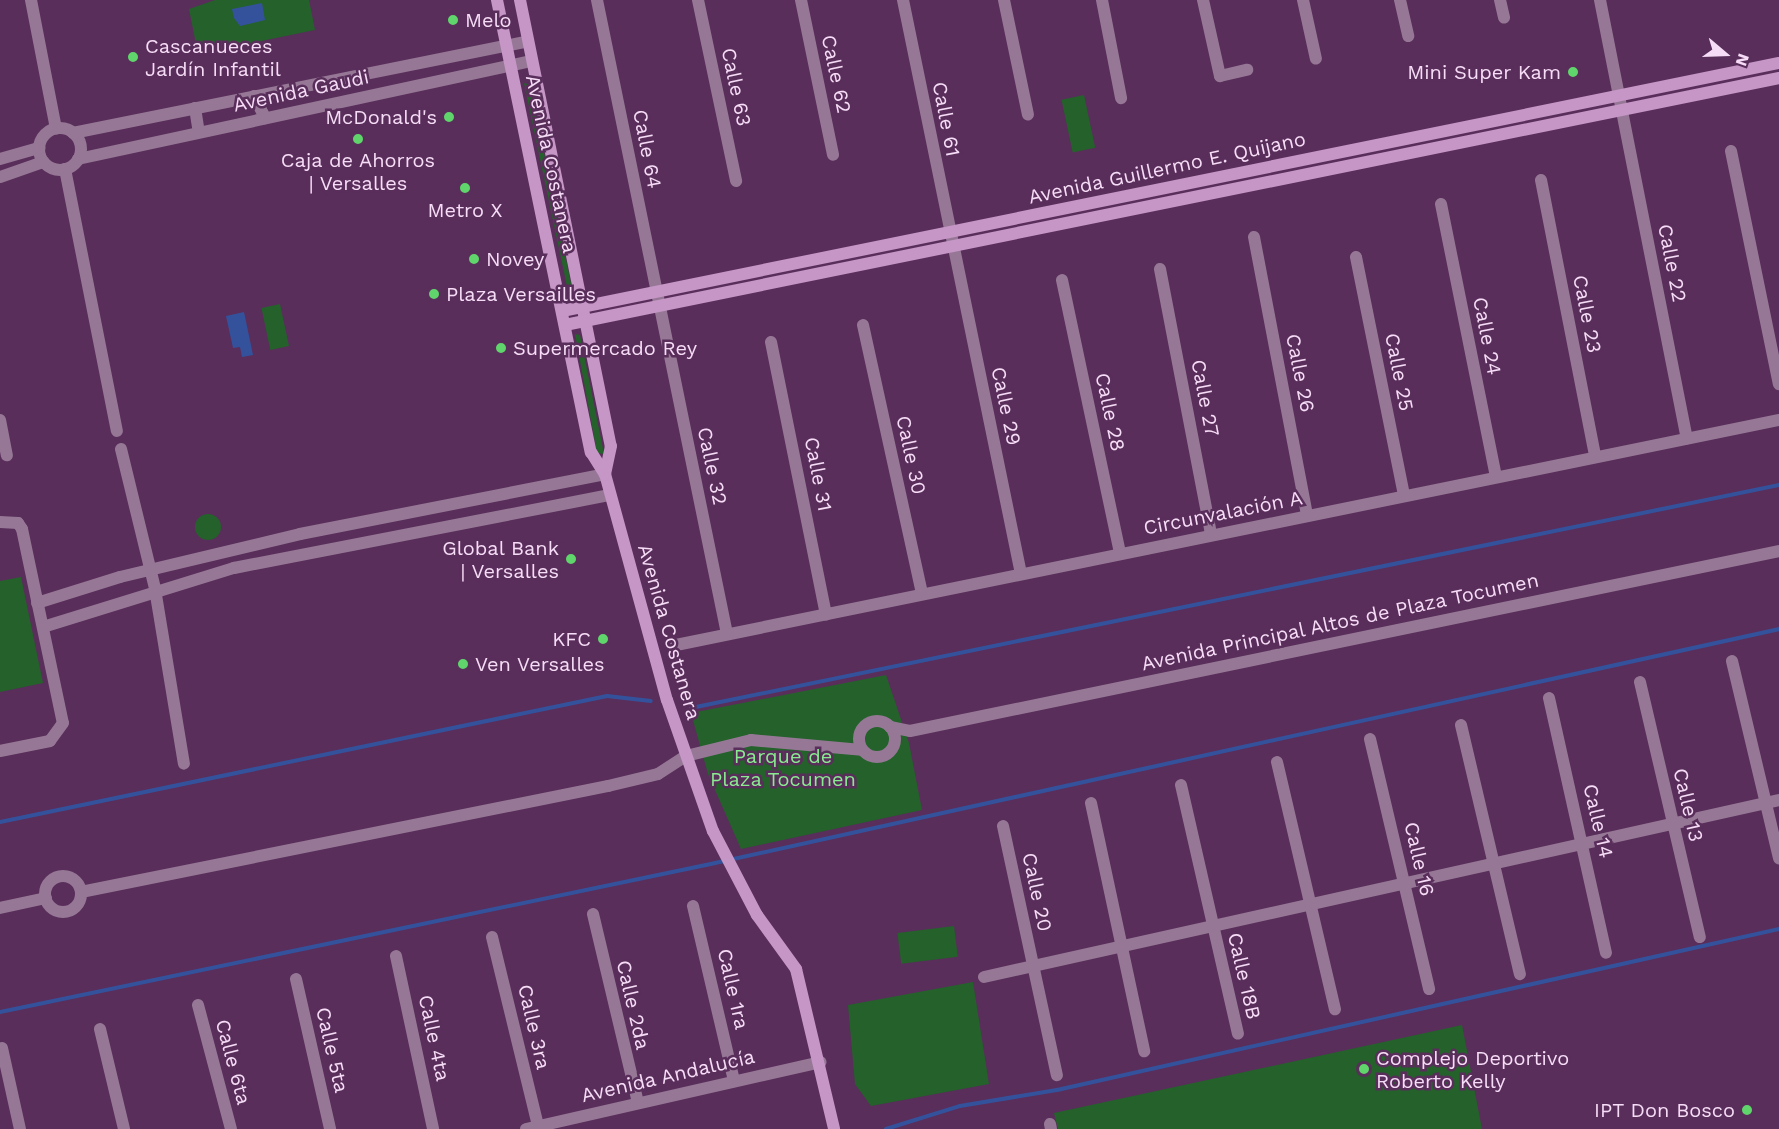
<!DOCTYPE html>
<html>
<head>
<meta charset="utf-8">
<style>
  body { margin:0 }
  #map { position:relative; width:1779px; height:1129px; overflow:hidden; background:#592e5b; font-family:"Work Sans",sans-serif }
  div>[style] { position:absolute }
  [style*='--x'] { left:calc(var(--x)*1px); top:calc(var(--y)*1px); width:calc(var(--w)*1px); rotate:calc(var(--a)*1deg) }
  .green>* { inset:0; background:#24612b; transform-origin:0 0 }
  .round { border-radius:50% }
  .water>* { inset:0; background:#34529c }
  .stream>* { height:4px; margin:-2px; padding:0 2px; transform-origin:2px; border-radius:2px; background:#34529c }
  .street>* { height:12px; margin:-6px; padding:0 6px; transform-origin:6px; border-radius:6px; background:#967896 }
  .street>.ring { margin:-6px; padding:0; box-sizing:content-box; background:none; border:12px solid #967896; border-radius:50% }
  .secondary>* { height:12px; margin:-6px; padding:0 6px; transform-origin:6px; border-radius:6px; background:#c596c6 }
  .dots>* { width:16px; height:16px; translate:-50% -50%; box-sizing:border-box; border:3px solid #592e5b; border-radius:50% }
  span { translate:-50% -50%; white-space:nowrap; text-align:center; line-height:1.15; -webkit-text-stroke:5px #592e5b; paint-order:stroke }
  .poi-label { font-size:20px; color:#f6dcf6 }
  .left { translate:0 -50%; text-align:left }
  .right { translate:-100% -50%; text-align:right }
  .street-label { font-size:20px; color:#f6dcf6 }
  .park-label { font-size:20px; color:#89eb90 }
  .north { position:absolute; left:1695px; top:24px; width:60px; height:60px; -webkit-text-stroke:4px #592e5b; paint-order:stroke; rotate:109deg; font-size:16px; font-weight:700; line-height:24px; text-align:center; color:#f6dcf6 }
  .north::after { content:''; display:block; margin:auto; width:21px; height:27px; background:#f6dcf6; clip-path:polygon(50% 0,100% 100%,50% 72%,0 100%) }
</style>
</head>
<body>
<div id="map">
  <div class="green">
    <div style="clip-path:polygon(215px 0,309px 0,315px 30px,198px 54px,189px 9px)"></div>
    <div style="clip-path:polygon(524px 83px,530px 85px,573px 293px,569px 296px)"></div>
    <div style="left:1084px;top:95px;width:54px;height:23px;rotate:78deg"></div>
    <div style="left:280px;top:304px;width:43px;height:19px;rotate:78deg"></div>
    <div style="clip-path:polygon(575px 334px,580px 335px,604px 454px,597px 453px)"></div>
    <div class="round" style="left:195px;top:514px;width:26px;height:26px"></div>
    <div style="clip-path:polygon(21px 577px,43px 683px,0 692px,0 581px)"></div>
    <div style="clip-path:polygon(886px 675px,909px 743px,922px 810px,741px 849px,708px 774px,691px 713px)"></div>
    <div style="left:954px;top:926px;width:31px;height:57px;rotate:83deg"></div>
    <div style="clip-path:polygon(973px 982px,989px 1084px,871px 1106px,855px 1084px,848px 1005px)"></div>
    <div style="clip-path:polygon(1462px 1025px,1482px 1129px,1058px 1129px,1054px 1113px)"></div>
  </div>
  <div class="water">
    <div style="clip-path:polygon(262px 3px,265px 20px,240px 26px,234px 18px,232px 9px)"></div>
    <div style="clip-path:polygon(244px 312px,253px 355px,242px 357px,240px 347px,233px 348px,226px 316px)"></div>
  </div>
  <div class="stream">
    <div style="--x:691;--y:708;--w:1111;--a:-11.58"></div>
    <div style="--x:0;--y:822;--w:620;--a:-11.73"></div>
    <div style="--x:607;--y:696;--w:44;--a:6.5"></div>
    <div style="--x:0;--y:1012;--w:721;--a:-11.76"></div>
    <div style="--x:706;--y:865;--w:1099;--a:-12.4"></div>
    <div style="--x:886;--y:1129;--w:77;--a:-17.3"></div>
    <div style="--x:960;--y:1106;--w:98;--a:-9.4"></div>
    <div style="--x:1057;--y:1090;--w:740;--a:-12.57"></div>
  </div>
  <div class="street">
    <div style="--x:31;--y:0;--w:131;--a:79"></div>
    <div style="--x:597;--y:0;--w:647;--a:78.41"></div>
    <div style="--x:698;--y:0;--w:185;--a:78.1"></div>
    <div style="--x:801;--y:0;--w:158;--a:78.3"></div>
    <div style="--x:903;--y:0;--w:586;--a:78.38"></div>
    <div style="--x:1004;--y:0;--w:117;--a:78.2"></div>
    <div style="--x:1102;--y:0;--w:100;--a:79"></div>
    <div style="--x:1203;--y:0;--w:78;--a:77.4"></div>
    <div style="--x:1220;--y:76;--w:28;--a:-13"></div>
    <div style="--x:1303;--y:0;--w:60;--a:77.6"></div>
    <div style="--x:1400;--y:0;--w:37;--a:77"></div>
    <div style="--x:1500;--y:0;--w:18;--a:77"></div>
    <div style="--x:1600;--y:0;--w:447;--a:78.8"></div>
    <div style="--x:254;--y:96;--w:25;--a:63"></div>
    <div style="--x:195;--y:108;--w:24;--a:81"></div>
    <div class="ring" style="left:39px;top:128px;width:30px;height:30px"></div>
    <div style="--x:73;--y:133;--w:464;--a:-11.4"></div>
    <div style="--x:1731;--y:151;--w:238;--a:78.4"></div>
    <div style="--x:0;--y:159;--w:41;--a:-15.8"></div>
    <div style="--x:78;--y:159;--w:464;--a:-12.2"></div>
    <div style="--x:65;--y:169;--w:267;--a:78.8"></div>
    <div style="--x:0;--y:177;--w:46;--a:-19.2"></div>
    <div style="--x:1541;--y:180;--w:281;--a:78.9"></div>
    <div style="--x:1441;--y:204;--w:278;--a:78.6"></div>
    <div style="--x:1254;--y:237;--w:284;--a:79.2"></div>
    <div style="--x:1356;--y:257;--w:243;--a:78.6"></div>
    <div style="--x:1160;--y:269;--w:271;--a:79.1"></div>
    <div style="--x:1062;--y:280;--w:279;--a:78"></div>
    <div style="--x:863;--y:325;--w:274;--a:77.6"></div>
    <div style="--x:771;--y:342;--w:278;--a:78.6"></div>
    <div style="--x:0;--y:420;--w:36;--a:79"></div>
    <div style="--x:121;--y:449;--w:144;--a:76.3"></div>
    <div style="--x:155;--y:589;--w:177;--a:80.6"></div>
    <div style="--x:0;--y:522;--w:18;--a:3"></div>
    <div style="--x:18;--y:523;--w:7;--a:56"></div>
    <div style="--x:22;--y:529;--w:198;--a:78.1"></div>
    <div style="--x:63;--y:723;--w:22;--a:126"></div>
    <div style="--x:50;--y:741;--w:51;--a:168.7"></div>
    <div style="--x:37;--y:603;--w:87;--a:-17.4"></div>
    <div style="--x:120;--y:577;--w:185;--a:-13.4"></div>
    <div style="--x:300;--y:534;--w:311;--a:-11.1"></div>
    <div style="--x:43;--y:627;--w:200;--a:-17.2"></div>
    <div style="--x:234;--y:568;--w:383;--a:-11"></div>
    <div style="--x:676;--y:645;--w:1126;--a:-11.53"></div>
    <div style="--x:1732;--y:661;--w:203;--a:76.6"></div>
    <div style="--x:1640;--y:682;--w:262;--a:76.8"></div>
    <div style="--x:1549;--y:698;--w:261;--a:77.4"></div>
    <div class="ring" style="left:859px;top:721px;width:24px;height:24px"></div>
    <div style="--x:1461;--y:725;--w:256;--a:76.7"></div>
    <div style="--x:890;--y:727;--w:20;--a:11"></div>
    <div style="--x:910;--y:731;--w:887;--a:-11.7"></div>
    <div style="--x:1370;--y:739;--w:257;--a:76.7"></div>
    <div style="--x:1277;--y:762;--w:254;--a:76.8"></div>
    <div style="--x:1181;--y:785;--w:255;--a:77.1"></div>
    <div style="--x:1091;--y:803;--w:254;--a:77.9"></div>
    <div style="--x:1003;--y:826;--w:255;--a:77.8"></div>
    <div class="ring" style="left:45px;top:876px;width:24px;height:24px"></div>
    <div style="--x:81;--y:892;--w:538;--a:-11.37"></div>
    <div style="--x:608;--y:786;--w:51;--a:-13.5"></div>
    <div style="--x:658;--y:774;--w:33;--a:-33"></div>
    <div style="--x:686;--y:756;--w:67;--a:-13.8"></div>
    <div style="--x:751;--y:740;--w:111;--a:5.1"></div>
    <div style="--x:693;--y:906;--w:180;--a:76.8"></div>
    <div style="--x:0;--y:908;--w:47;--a:-12.3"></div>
    <div style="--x:593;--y:914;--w:194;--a:76.6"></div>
    <div style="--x:492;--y:937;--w:195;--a:76.3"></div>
    <div style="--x:396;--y:956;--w:177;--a:77.9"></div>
    <div style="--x:984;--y:977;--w:814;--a:-12.55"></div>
    <div style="--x:296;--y:979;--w:154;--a:77.2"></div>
    <div style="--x:198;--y:1005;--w:128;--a:75.1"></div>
    <div style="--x:100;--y:1029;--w:103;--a:76.5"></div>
    <div style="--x:2;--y:1048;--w:83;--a:77.5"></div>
    <div style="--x:1050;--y:1124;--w:5;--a:79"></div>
    <div style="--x:526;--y:1129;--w:302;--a:-12.8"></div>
  </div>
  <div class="secondary">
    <div style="--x:497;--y:0;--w:462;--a:78.3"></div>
    <div style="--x:591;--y:452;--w:26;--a:58"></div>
    <div style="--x:605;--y:474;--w:234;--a:74.7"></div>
    <div style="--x:667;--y:700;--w:139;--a:70.7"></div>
    <div style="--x:713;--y:831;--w:95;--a:62.4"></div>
    <div style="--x:757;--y:915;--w:67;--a:54.2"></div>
    <div style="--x:796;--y:969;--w:164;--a:76.6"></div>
    <div style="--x:520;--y:0;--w:455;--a:78.5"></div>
    <div style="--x:611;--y:446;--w:29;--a:102"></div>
    <div style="--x:562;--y:311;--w:1242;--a:-11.52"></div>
    <div style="--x:565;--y:325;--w:1239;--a:-11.5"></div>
  </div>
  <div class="dots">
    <div style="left:453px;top:20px;background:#5fd56b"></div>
    <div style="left:133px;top:57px;background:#5fd56b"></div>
    <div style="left:1573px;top:72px;background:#5fd56b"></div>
    <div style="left:449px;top:117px;background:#5fd56b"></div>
    <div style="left:358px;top:139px;background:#5fd56b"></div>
    <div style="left:465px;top:188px;background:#5fd56b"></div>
    <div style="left:474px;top:259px;background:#5fd56b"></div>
    <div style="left:434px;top:294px;background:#5fd56b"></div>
    <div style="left:501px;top:348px;background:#5fd56b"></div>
    <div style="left:571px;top:559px;background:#5fd56b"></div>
    <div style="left:603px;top:639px;background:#5fd56b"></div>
    <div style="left:463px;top:664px;background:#5fd56b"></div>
    <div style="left:1364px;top:1069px;background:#5fd56b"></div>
    <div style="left:1747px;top:1110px;background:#5fd56b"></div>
  </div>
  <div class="poi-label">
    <span class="left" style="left:465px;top:20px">Melo</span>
    <span class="left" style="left:145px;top:58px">Cascanueces<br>Jardín Infantil</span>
    <span class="right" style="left:1561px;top:72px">Mini Super Kam</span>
    <span class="right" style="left:437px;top:117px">McDonald's</span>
    <span style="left:358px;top:172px">Caja de Ahorros<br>| Versalles</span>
    <span style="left:465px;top:210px">Metro X</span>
    <span class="left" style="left:486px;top:259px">Novey</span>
    <span class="left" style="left:446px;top:294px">Plaza Versailles</span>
    <span class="left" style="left:513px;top:348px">Supermercado Rey</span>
    <span class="right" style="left:559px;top:560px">Global Bank<br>| Versalles</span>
    <span class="right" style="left:591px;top:639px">KFC</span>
    <span class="left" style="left:475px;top:664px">Ven Versalles</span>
    <span class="left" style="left:1376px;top:1070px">Complejo Deportivo<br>Roberto Kelly</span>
    <span class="right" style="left:1735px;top:1110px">IPT Don Bosco</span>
  </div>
  <div class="street-label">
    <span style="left:836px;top:74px;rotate:78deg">Calle 62</span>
    <span style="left:736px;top:87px;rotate:78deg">Calle 63</span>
    <span style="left:301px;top:91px;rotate:-12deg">Avenida Gaudi</span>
    <span style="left:946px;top:119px;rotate:79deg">Calle 61</span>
    <span style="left:647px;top:149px;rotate:79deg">Calle 64</span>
    <span style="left:551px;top:164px;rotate:78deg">Avenida Costanera</span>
    <span style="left:1167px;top:168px;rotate:-12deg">Avenida Guillermo E. Quijano</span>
    <span style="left:1672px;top:263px;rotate:79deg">Calle 22</span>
    <span style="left:1587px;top:314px;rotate:79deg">Calle 23</span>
    <span style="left:1487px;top:336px;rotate:79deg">Calle 24</span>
    <span style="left:1399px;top:372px;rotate:79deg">Calle 25</span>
    <span style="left:1300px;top:373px;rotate:79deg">Calle 26</span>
    <span style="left:1205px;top:398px;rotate:79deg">Calle 27</span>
    <span style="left:1006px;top:406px;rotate:78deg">Calle 29</span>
    <span style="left:1110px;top:412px;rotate:78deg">Calle 28</span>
    <span style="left:911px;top:455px;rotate:78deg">Calle 30</span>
    <span style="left:712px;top:466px;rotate:78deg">Calle 32</span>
    <span style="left:818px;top:474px;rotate:79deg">Calle 31</span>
    <span style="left:1223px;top:513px;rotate:-11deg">Circunvalación A</span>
    <span style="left:1340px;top:622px;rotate:-12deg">Avenida Principal Altos de Plaza Tocumen</span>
    <span style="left:669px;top:632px;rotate:74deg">Avenida Costanera</span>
    <span style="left:1688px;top:805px;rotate:77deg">Calle 13</span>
    <span style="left:1598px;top:821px;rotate:77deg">Calle 14</span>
    <span style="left:1419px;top:859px;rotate:77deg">Calle 16</span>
    <span style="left:1037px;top:892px;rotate:78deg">Calle 20</span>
    <span style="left:1244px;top:976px;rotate:77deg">Calle 18B</span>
    <span style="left:733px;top:989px;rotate:77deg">Calle 1ra</span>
    <span style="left:633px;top:1005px;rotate:77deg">Calle 2da</span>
    <span style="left:534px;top:1027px;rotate:77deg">Calle 3ra</span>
    <span style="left:434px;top:1038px;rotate:78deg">Calle 4ta</span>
    <span style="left:332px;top:1050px;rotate:77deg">Calle 5ta</span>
    <span style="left:233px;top:1062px;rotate:75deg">Calle 6ta</span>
    <span style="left:668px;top:1076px;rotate:-13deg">Avenida Andalucía</span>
  </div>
  <div class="park-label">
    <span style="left:783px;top:768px">Parque de<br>Plaza Tocumen</span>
  </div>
  <div class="north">N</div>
</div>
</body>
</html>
